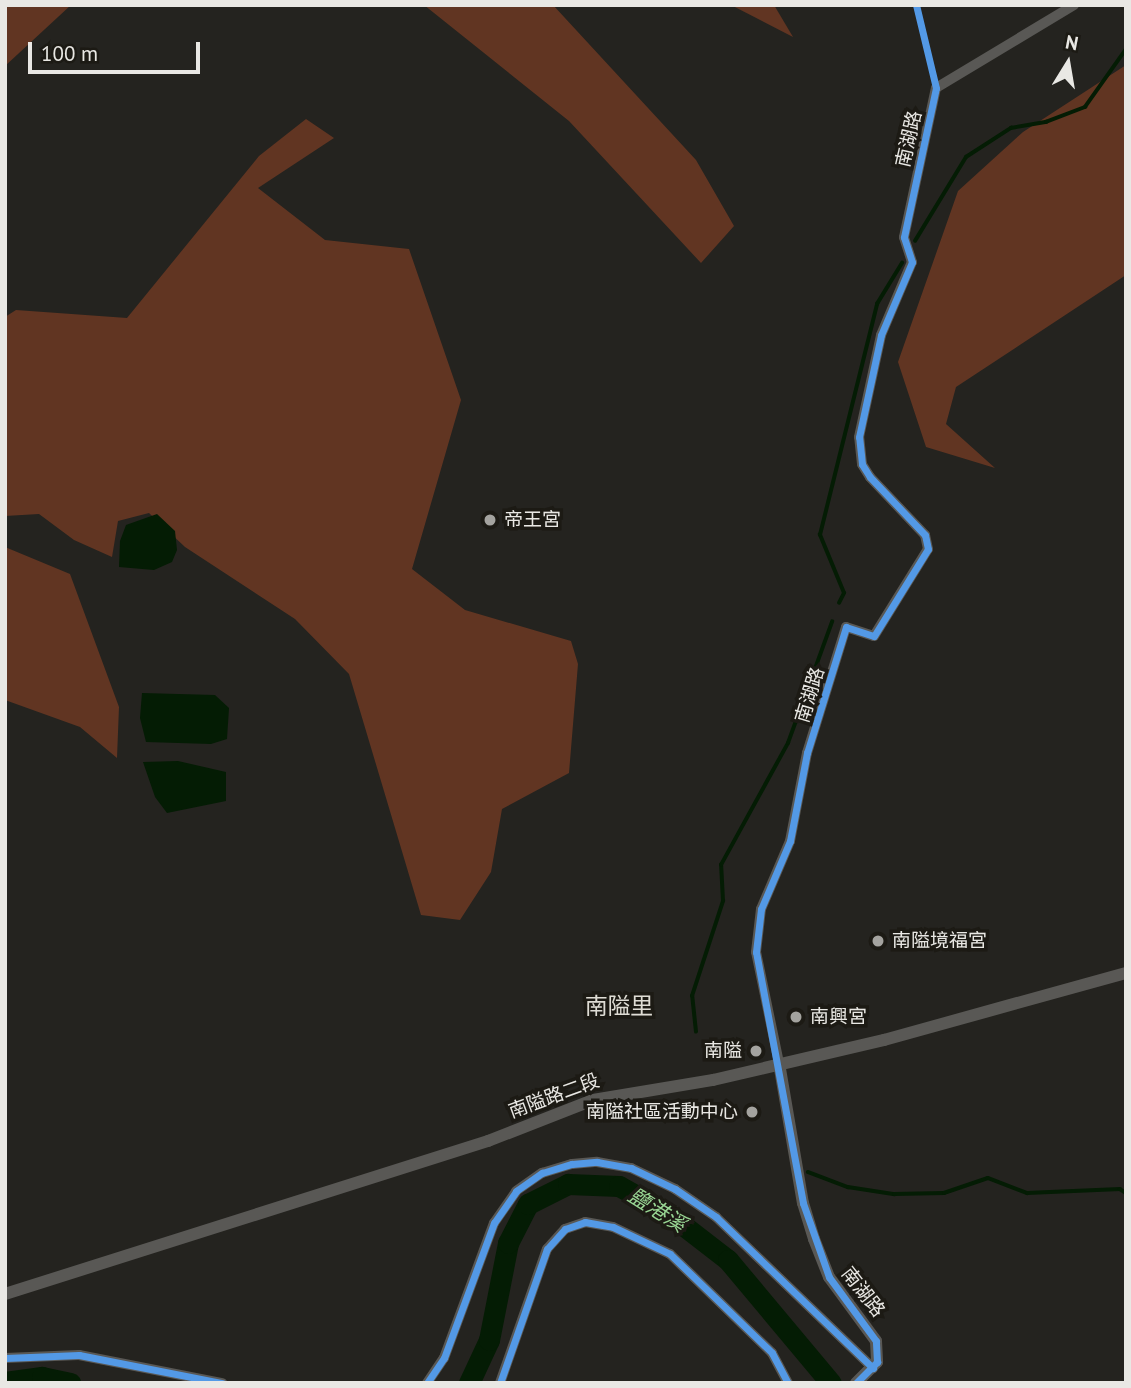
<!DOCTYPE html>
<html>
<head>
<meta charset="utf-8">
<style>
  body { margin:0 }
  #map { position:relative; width:1131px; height:1388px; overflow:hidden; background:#24231f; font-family:"PT Sans","Noto Sans TC",sans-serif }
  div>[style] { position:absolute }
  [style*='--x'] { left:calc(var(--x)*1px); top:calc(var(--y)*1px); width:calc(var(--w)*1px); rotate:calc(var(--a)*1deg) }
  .forest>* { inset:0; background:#613522 }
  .water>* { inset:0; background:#041c04 }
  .stream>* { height:3.5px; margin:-1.75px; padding:0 1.75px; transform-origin:1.75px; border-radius:1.75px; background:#041c04 }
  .river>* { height:21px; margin:-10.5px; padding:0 10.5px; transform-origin:10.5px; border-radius:10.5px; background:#041c04 }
  .minor>* { height:10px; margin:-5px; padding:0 5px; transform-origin:5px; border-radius:5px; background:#595855 }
  .tertiary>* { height:12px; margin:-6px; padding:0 6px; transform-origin:6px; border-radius:6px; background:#595855 }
  .cycleway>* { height:7px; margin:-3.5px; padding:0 3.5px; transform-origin:3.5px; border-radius:3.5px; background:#5399e6 }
  .dots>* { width:19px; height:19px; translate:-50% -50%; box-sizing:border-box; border:4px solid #1c1a14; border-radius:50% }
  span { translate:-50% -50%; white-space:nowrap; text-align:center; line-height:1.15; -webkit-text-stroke:7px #1c1a14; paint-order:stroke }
  .street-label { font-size:19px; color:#e9e8e4 }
  .poi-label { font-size:19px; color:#e9e8e4 }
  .left { translate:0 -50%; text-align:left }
  .right { translate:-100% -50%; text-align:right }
  .water-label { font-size:21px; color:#98d593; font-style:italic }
  .quarter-label { font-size:23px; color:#dfddd5 }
  .frame { position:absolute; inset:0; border:7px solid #e9e8e4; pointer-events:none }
  .north { position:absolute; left:1033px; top:28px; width:70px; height:70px; -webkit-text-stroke:5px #1c1a14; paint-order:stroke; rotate:11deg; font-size:19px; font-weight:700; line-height:28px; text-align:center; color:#e9e8e4 }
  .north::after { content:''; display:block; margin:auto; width:24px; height:32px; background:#e9e8e4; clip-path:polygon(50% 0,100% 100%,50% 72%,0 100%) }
  .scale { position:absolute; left:28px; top:42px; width:172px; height:32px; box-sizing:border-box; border:4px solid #e9e8e4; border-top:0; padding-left:9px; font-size:21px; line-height:24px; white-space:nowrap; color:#e9e8e4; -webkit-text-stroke:5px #1c1a14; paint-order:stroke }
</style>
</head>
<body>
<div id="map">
  <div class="forest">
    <div style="clip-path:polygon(5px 5px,71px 5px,5px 66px)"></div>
    <div style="clip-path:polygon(424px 5px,553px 5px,696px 160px,734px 226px,701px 263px,569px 121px)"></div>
    <div style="clip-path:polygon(731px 5px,774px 5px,793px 37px)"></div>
    <div style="clip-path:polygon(1126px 65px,1126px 275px,956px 387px,946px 424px,995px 468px,926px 447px,898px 362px,958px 191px,1023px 132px)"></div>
    <div style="clip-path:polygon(306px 119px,334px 138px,258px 188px,325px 240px,409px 249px,461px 400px,412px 569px,465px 610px,571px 641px,578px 664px,569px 773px,502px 809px,491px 872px,460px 920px,421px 915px,349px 674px,295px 619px,185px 547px,149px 513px,118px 521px,112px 557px,74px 540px,39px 514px,5px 516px,5px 317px,16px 310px,127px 318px,259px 156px)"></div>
    <div style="clip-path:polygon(5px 547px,70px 574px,119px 707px,117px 758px,80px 727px,5px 700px)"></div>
  </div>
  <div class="water">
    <div style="clip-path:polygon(157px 514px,175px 531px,177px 550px,172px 562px,154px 570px,119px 567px,120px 541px,126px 525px)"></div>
    <div style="clip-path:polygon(142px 693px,215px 695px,229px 708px,227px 739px,211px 744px,146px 742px,140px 718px)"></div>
    <div style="clip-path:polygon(178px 761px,226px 772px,226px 801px,167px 813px,155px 797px,143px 762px)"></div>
  </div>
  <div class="stream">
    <div style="--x:915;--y:241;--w:98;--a:-58.7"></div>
    <div style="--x:966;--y:157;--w:54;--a:-32.8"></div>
    <div style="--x:1011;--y:128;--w:36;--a:-10"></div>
    <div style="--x:1046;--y:122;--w:42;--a:-21"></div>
    <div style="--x:1085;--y:107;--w:71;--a:-54.7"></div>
    <div style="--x:839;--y:603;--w:11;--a:-63"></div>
    <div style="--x:844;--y:593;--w:63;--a:-112.5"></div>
    <div style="--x:820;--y:535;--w:238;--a:-76.1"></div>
    <div style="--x:877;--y:304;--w:48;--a:-58.6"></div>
    <div style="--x:696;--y:1032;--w:36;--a:-96"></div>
    <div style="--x:692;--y:996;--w:100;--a:-71.9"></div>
    <div style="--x:723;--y:901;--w:36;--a:-93"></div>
    <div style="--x:721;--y:865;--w:139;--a:-61.2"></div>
    <div style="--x:788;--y:743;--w:129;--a:-70"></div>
    <div style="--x:808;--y:1172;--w:43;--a:20.6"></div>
    <div style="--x:848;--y:1187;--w:47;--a:8.7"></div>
    <div style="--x:894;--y:1194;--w:50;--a:-1.1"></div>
    <div style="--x:944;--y:1193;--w:46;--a:-18.8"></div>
    <div style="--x:988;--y:1178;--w:42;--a:21"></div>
    <div style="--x:1027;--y:1193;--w:93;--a:-2.5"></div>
    <div style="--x:1120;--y:1189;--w:7;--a:34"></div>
  </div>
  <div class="river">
    <div style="--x:5;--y:1382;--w:37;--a:-8"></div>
    <div style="--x:42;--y:1377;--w:29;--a:12"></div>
    <div style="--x:469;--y:1383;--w:47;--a:-65.1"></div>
    <div style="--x:489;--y:1340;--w:99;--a:-78.9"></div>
    <div style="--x:508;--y:1243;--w:44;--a:-62.9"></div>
    <div style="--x:528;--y:1204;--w:45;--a:-26.6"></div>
    <div style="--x:568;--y:1184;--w:51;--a:2.2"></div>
    <div style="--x:619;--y:1186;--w:54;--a:29"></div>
    <div style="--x:666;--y:1212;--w:78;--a:37.7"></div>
    <div style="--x:728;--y:1260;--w:160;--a:50.1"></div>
  </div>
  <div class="minor">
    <div style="--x:779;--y:1063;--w:113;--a:-101.7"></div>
    <div style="--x:756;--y:952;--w:43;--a:-83.4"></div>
    <div style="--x:761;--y:909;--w:74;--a:-66.9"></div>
    <div style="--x:790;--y:841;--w:90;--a:-79.1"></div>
    <div style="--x:807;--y:753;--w:132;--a:-72.8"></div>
    <div style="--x:846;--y:627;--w:29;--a:18"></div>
    <div style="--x:874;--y:636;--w:102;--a:-58.2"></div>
    <div style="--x:928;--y:549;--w:14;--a:-102"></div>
    <div style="--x:925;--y:535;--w:80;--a:-133.5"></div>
    <div style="--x:870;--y:477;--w:15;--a:-122"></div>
    <div style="--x:862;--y:464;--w:27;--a:-96"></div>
    <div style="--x:859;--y:437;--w:104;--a:-77.8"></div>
    <div style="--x:881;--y:335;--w:79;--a:-67"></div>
    <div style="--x:912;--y:262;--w:26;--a:-108"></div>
    <div style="--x:904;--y:237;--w:152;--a:-77.9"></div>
    <div style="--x:936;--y:88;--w:161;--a:-31"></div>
    <div style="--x:5;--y:1358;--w:74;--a:-2.3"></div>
    <div style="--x:79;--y:1355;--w:146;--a:11.1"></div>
    <div style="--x:427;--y:1383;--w:30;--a:-56"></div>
    <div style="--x:444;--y:1358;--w:144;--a:-69.7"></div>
    <div style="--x:494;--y:1223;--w:39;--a:-55"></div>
    <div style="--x:516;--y:1191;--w:32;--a:-35"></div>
    <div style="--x:542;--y:1173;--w:31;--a:-17"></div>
    <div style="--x:572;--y:1164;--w:25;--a:-5"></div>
    <div style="--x:597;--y:1162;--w:35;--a:10"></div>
    <div style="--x:631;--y:1168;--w:49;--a:25.5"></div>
    <div style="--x:675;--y:1189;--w:50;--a:34.3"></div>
    <div style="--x:716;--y:1217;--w:218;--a:43.9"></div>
    <div style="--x:500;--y:1383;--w:142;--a:-70.7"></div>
    <div style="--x:547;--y:1249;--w:27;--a:-48"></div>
    <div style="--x:565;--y:1229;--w:21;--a:-19"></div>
    <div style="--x:585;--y:1222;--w:28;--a:10"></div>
    <div style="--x:613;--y:1227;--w:63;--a:25.3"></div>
    <div style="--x:670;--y:1254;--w:142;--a:44.1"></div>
    <div style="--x:772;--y:1353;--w:34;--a:62"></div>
  </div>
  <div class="tertiary">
    <div style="--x:779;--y:1063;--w:142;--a:80.3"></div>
    <div style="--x:803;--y:1203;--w:38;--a:73"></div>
    <div style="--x:814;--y:1239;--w:41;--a:68.5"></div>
    <div style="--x:829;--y:1277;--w:79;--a:53.7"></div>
    <div style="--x:876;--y:1341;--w:21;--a:87"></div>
    <div style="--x:877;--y:1362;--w:30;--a:135"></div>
    <div style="--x:5;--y:1294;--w:507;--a:-17.58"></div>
    <div style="--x:488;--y:1141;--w:113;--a:-21.3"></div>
    <div style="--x:593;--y:1100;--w:122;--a:-9.5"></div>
    <div style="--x:713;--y:1080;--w:176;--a:-13.2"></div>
    <div style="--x:884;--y:1040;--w:251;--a:-15.5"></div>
  </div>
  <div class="cycleway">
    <div style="--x:5;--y:1358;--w:74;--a:-2.3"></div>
    <div style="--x:79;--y:1355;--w:146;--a:11.1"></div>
    <div style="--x:427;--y:1383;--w:30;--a:-56"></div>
    <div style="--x:444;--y:1358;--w:144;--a:-69.7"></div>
    <div style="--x:494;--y:1223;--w:39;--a:-55"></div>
    <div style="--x:516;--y:1191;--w:32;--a:-35"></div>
    <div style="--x:542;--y:1173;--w:31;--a:-17"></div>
    <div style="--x:572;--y:1164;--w:25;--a:-5"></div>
    <div style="--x:597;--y:1162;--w:35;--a:10"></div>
    <div style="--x:631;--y:1168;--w:49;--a:25.5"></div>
    <div style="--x:675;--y:1189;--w:50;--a:34.3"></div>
    <div style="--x:716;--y:1217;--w:218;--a:43.9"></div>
    <div style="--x:500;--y:1383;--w:142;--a:-70.7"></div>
    <div style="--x:547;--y:1249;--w:27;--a:-48"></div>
    <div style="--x:565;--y:1229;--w:21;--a:-19"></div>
    <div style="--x:585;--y:1222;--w:28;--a:10"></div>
    <div style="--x:613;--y:1227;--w:63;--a:25.3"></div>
    <div style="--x:670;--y:1254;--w:142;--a:44.1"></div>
    <div style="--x:772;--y:1353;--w:34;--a:62"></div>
    <div style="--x:856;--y:1383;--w:30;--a:-45"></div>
    <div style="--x:877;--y:1362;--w:21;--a:-93"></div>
    <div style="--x:876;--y:1341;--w:79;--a:-126.3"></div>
    <div style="--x:829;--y:1277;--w:78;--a:-109.4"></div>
    <div style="--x:803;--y:1203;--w:255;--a:-100.6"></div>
    <div style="--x:756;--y:952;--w:43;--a:-83.4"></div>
    <div style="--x:761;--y:909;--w:74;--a:-66.9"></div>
    <div style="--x:790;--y:841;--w:90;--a:-79.1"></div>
    <div style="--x:807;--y:753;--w:132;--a:-72.8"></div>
    <div style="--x:846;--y:627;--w:29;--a:18"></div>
    <div style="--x:874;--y:636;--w:102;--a:-58.2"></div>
    <div style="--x:928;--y:549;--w:14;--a:-102"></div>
    <div style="--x:925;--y:535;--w:80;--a:-133.5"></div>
    <div style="--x:870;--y:477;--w:15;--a:-122"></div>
    <div style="--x:862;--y:464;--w:27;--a:-96"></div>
    <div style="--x:859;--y:437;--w:104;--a:-77.8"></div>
    <div style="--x:881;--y:335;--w:79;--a:-67"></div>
    <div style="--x:912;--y:262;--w:26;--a:-108"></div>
    <div style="--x:904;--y:237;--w:152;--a:-77.9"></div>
    <div style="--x:936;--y:88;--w:85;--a:-103.5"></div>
  </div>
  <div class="dots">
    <div style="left:490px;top:520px;background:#a4a39f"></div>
    <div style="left:878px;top:941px;background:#a4a39f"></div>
    <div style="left:796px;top:1017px;background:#a4a39f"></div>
    <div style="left:756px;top:1051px;background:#a4a39f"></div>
    <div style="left:752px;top:1112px;background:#a4a39f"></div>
  </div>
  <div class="street-label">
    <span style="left:909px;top:139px;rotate:-77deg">南湖路</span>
    <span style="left:810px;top:695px;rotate:-73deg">南湖路</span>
    <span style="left:554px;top:1096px;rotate:-20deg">南隘路二段</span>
    <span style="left:863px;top:1292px;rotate:52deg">南湖路</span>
  </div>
  <div class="poi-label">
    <span class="left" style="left:504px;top:520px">帝王宮</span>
    <span class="left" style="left:892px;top:941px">南隘境福宮</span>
    <span class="left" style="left:810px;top:1017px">南興宮</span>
    <span class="right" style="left:742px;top:1051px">南隘</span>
    <span class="right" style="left:738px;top:1112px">南隘社區活動中心</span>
  </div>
  <div class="water-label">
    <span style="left:657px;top:1210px;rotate:32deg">鹽港溪</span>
  </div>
  <div class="quarter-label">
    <span style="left:619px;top:1006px">南隘里</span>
  </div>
  <div class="frame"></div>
  <div class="north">N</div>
  <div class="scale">100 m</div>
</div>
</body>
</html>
